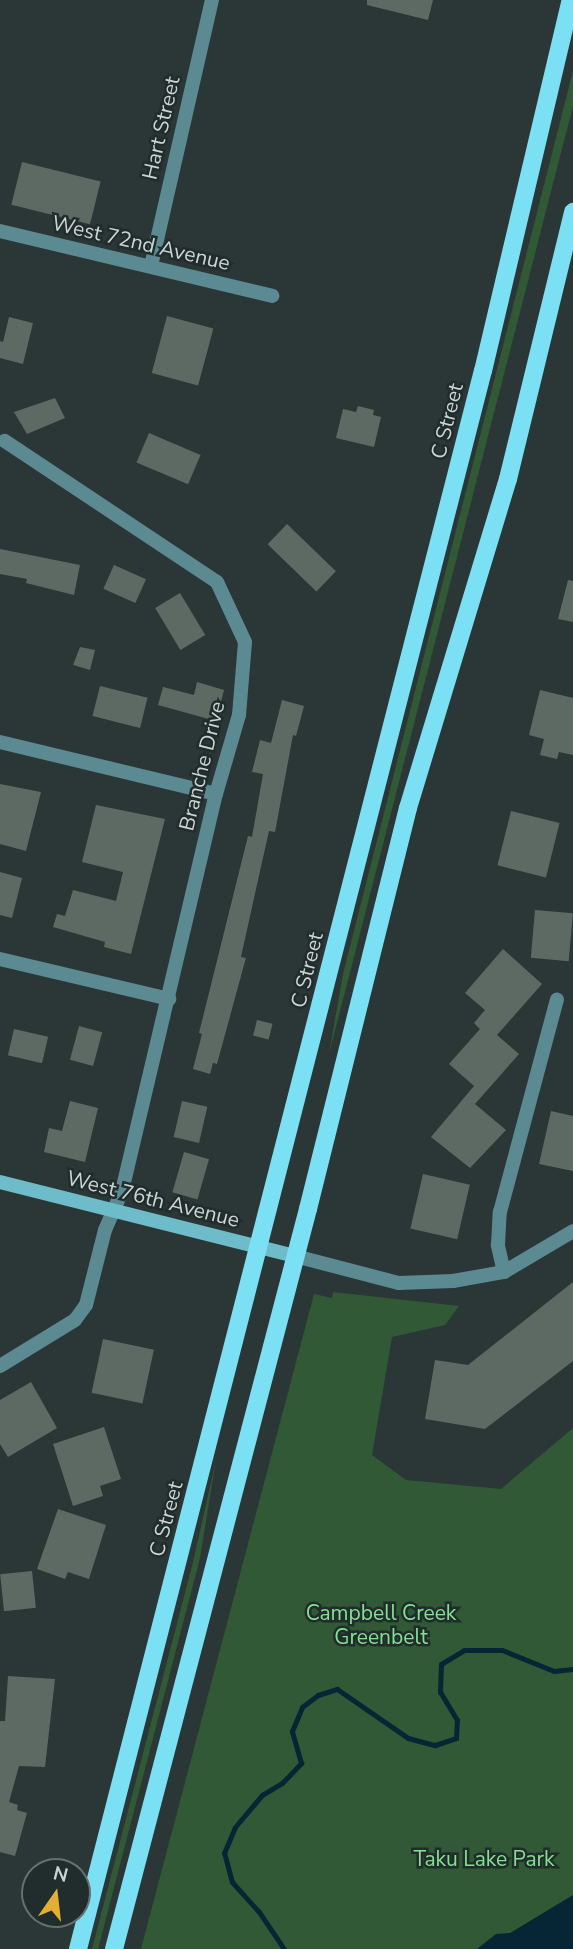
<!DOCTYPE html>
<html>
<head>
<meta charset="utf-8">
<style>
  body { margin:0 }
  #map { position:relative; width:573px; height:1949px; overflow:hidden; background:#2a3736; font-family:"Nunito Sans",sans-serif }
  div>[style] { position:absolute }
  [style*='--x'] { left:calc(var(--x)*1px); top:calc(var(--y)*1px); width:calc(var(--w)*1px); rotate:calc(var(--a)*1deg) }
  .green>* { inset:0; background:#315936 }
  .water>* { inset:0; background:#062635 }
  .stream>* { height:5px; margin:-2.5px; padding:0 2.5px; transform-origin:2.5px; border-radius:2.5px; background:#062635 }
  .building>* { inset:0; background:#5d6a64; transform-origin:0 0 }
  .street>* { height:14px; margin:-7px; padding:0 7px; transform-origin:7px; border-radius:7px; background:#5c8a93 }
  .secondary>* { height:14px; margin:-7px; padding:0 7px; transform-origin:7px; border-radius:7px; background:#6ebbc9 }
  .primary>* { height:18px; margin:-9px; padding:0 9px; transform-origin:9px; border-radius:9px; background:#7be0f3 }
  span { translate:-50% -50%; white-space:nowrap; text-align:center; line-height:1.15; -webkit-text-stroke:5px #202d2c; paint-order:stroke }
  .street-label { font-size:21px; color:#ccd4d3 }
  .park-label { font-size:21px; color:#83e18f }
  .north { position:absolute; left:21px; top:1858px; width:70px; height:70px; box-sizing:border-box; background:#202d2c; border:2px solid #65706f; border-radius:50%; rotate:14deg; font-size:19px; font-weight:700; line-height:28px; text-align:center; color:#ccd4d3 }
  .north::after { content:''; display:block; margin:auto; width:24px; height:32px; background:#e4ae35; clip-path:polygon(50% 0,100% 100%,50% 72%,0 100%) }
</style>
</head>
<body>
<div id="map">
  <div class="green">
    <div style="clip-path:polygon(573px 71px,573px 106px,329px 1054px,343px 974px)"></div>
    <div style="clip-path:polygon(333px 1292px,459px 1306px,445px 1325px,392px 1337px,372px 1455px,406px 1480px,501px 1489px,573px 1428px,573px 1949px,141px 1949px,314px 1294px,332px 1298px)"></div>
    <div style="clip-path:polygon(216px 1460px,200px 1558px,98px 1949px,92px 1949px,193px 1562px)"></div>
  </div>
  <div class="water">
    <div style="clip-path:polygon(573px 1895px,573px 1949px,477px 1949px,496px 1934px,510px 1933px)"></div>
  </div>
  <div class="stream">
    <div style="--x:284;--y:1949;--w:45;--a:-124"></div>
    <div style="--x:259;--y:1912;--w:40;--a:-132"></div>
    <div style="--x:232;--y:1882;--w:30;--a:-105"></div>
    <div style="--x:224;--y:1853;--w:28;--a:-67"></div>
    <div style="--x:235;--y:1827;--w:42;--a:-49.8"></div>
    <div style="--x:262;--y:1795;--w:23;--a:-31"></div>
    <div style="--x:282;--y:1783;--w:28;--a:-46"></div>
    <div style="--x:301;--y:1763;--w:33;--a:-106"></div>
    <div style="--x:292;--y:1731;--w:26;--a:-67"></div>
    <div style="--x:302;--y:1707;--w:20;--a:-37"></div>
    <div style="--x:318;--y:1695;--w:20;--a:-18"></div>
    <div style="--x:337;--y:1689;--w:86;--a:34.6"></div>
    <div style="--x:408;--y:1738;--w:28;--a:15"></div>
    <div style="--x:435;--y:1745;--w:22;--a:-18"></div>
    <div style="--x:456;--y:1738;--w:18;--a:-87"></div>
    <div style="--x:457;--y:1720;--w:33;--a:-121"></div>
    <div style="--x:440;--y:1692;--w:28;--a:-88"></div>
    <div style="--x:441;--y:1664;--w:27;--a:-31"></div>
    <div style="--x:464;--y:1650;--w:38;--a:0"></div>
    <div style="--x:502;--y:1650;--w:56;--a:22"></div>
    <div style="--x:554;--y:1671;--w:19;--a:-6"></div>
  </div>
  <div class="building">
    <div style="clip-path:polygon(367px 0,433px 0,428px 20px,367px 5px)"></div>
    <div style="left:22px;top:162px;width:81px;height:44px;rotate:14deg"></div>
    <div style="left:167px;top:316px;width:48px;height:59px;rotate:15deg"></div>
    <div style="clip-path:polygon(9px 317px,33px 323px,23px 364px,0 358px,0 341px,3px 342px)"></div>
    <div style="clip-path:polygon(55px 398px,65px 418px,27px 434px,14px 412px)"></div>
    <div style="clip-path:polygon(358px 406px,374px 410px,373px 415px,381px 417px,374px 447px,336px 438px,343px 409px,356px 412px)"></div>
    <div style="left:149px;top:433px;width:56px;height:32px;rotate:23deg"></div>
    <div style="left:287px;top:524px;width:68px;height:28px;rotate:44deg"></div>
    <div style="clip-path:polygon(0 549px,80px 565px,74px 595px,26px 583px,27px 579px,0 574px)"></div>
    <div style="left:114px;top:565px;width:35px;height:26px;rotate:24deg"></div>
    <div style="clip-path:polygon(568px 580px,573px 581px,573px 622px,558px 619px)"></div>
    <div style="left:180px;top:593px;width:49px;height:29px;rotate:59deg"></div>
    <div style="clip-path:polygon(80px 647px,95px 650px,90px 670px,73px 665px)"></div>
    <div style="clip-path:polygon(197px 682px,224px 690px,216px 721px,158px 705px,163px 687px,194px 695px)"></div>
    <div style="left:100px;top:686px;width:49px;height:31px;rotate:14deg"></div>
    <div style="clip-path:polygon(540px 690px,573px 698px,573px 755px,559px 752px,557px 759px,540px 755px,544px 739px,529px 735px)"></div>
    <div style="clip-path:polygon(282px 700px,304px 706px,296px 736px,293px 735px,275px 832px,269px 831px,256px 889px,241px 957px,246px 958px,244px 965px,217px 1064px,213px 1063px,210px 1074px,193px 1069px,202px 1034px,199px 1033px,248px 836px,252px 837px,263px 774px,252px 772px,260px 740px,271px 743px)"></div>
    <div style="clip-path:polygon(0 784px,41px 792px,26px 851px,0 844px)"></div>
    <div style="clip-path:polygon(96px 805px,165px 819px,131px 954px,104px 947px,105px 942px,53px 927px,57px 914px,65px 916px,73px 890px,116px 901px,123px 872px,82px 862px)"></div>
    <div style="left:511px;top:811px;width:50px;height:56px;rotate:14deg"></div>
    <div style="clip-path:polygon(0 872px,22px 878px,12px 918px,0 915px)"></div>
    <div style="left:535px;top:910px;width:38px;height:48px;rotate:5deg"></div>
    <div style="clip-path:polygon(503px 949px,542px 984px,497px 1035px,519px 1054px,475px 1104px,506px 1130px,470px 1168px,431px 1137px,474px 1086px,449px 1064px,480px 1029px,474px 1023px,485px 1010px,465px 993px)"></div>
    <div style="left:257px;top:1020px;width:16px;height:16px;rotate:14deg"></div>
    <div style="left:79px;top:1026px;width:24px;height:35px;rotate:15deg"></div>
    <div style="left:14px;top:1029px;width:35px;height:27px;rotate:13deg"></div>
    <div style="clip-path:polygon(70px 1101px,98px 1108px,85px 1162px,44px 1152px,49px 1128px,62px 1131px)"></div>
    <div style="left:182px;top:1101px;width:26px;height:37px;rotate:13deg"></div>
    <div style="clip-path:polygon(551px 1111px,573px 1116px,573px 1171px,539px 1164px)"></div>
    <div style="left:184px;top:1152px;width:26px;height:42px;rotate:16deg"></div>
    <div style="left:423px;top:1174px;width:48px;height:56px;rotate:13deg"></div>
    <div style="clip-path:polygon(573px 1282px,573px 1361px,485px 1429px,425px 1419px,435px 1360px,468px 1365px)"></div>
    <div style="left:103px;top:1339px;width:52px;height:55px;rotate:12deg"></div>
    <div style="clip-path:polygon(31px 1382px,57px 1428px,8px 1457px,0 1444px,0 1400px)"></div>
    <div style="clip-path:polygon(104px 1427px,121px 1479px,100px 1486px,103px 1496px,73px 1506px,53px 1444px)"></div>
    <div style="clip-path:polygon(58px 1509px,106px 1525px,89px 1579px,68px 1572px,65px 1579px,37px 1569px)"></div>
    <div style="left:32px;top:1571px;width:37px;height:32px;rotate:84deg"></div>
    <div style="clip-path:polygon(8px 1676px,55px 1679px,45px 1767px,19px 1766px,9px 1802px,18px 1805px,17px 1810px,27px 1813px,15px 1856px,0 1852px,0 1721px,5px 1721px)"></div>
  </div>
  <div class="street">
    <div style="--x:0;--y:231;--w:280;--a:13.4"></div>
    <div style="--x:151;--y:266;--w:273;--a:-77.1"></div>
    <div style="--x:0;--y:742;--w:222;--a:13.5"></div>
    <div style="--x:0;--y:959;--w:174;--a:13.3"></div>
    <div style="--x:295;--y:1256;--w:107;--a:14.6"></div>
    <div style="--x:399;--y:1283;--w:54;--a:-2.1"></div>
    <div style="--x:453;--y:1281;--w:52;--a:-10"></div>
    <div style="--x:504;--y:1272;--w:80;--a:-30.7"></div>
    <div style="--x:504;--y:1272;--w:28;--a:-103"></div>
    <div style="--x:498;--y:1245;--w:33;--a:-87"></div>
    <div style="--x:500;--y:1212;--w:220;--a:-75"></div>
    <div style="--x:0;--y:1366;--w:88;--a:-31.5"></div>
    <div style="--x:75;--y:1320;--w:19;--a:-54"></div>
    <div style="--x:86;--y:1305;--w:77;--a:-75.8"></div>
    <div style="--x:105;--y:1230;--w:43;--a:-66.4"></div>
    <div style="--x:122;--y:1191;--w:408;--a:-76.7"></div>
    <div style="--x:216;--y:794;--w:82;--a:-73.8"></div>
    <div style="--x:239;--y:715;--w:73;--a:-85.3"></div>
    <div style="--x:245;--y:642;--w:66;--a:-115"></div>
    <div style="--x:217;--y:582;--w:255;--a:-146.4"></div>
  </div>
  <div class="secondary">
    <div style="--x:0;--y:1182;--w:304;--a:14.1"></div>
  </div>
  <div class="primary">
    <div style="--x:78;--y:1949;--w:1629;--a:-75.61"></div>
    <div style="--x:483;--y:371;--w:381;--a:-76.7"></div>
    <div style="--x:114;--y:1949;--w:765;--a:-75.31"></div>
    <div style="--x:308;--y:1209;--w:413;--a:-76"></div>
    <div style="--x:408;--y:808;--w:344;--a:-73.1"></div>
    <div style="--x:508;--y:479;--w:275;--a:-76.3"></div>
  </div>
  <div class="street-label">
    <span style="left:161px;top:128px;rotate:-77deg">Hart Street</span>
    <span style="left:141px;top:243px;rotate:13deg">West 72nd Avenue</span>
    <span style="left:447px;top:421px;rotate:-76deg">C Street</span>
    <span style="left:202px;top:766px;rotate:-76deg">Branche Drive</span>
    <span style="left:307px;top:970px;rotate:-76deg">C Street</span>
    <span style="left:153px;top:1199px;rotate:14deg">West 76th Avenue</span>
    <span style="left:166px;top:1519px;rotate:-75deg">C Street</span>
  </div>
  <div class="park-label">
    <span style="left:381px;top:1625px">Campbell Creek<br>Greenbelt</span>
    <span style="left:484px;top:1859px">Taku Lake Park</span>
  </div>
  <div class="north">N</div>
</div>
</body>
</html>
